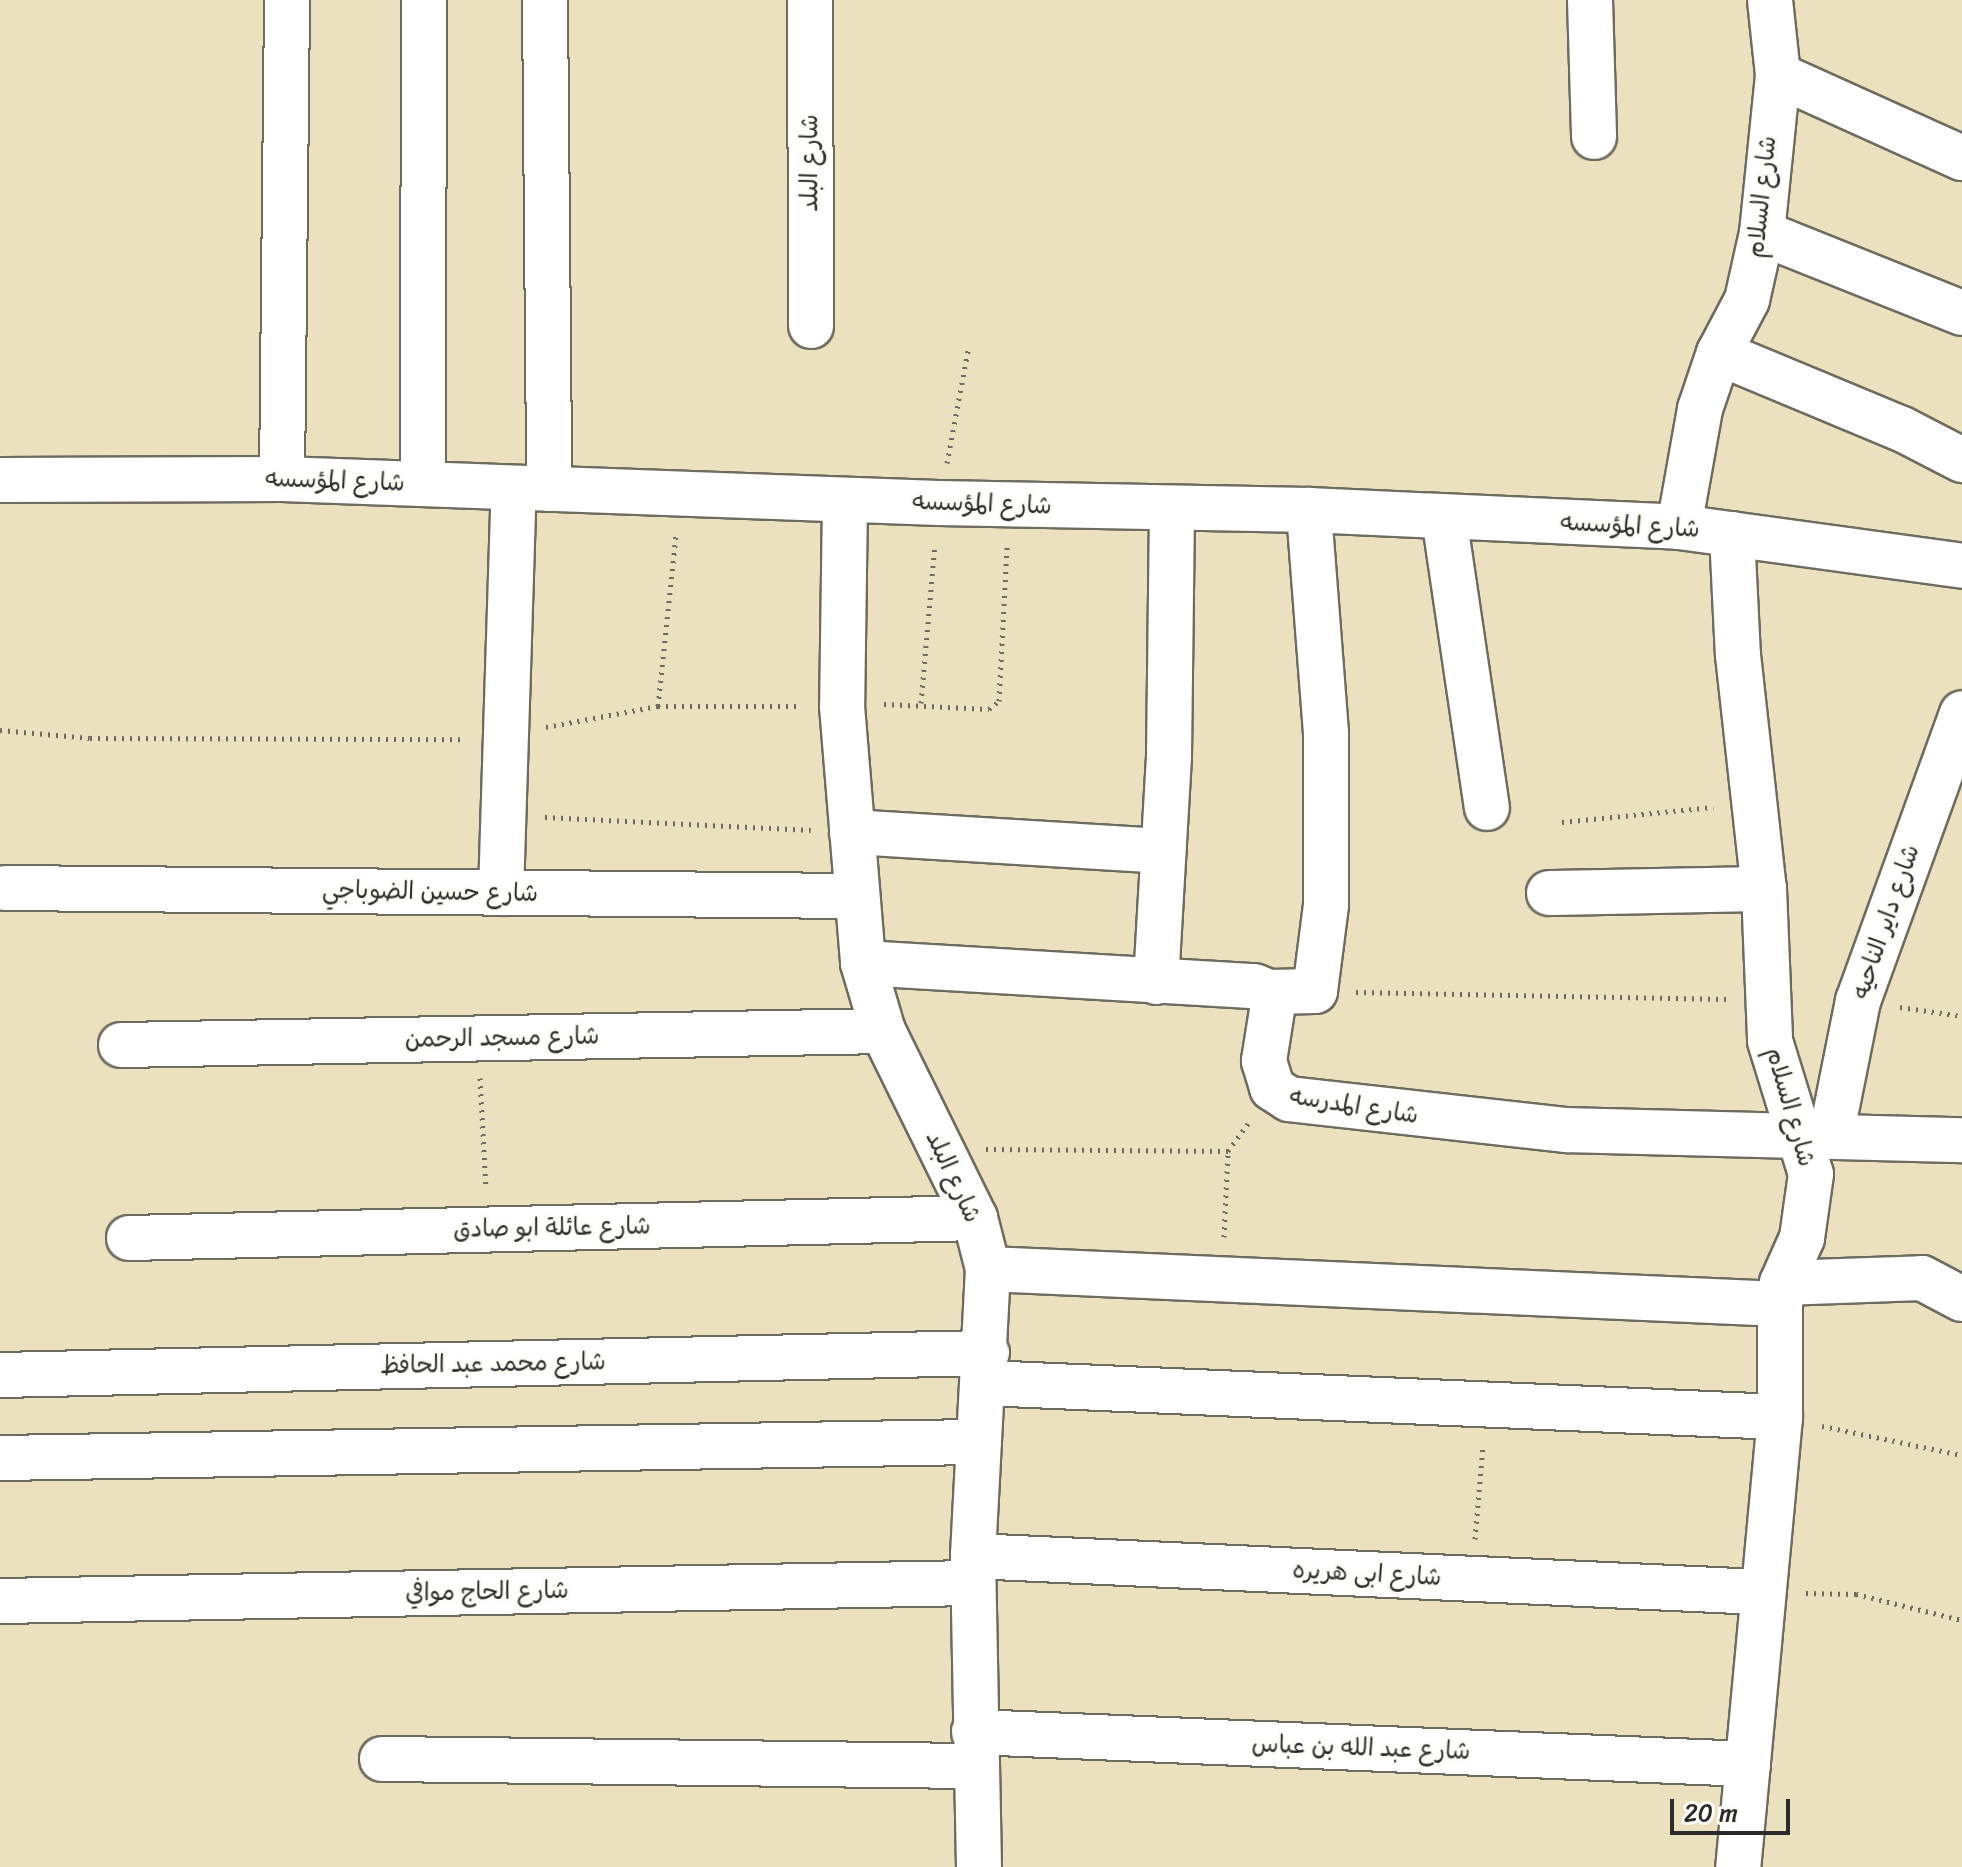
<!DOCTYPE html>
<html>
<head>
<meta charset="utf-8">
<style>
  body { margin:0 }
  #map { position:relative; width:1962px; height:1867px; overflow:hidden; background:#ebe1bf; font-family:Sriracha,"Playpen Sans Arabic",sans-serif }
  div>[style] { position:absolute }
  [style*='--x'] { left:calc(var(--x)*1px); top:calc(var(--y)*1px); width:calc(var(--w)*1px); rotate:calc(var(--a)*1deg) }
  .path>* { height:5px; margin-top:-2.5px; transform-origin:0; background:repeating-linear-gradient(90deg,#6e6b5f 0 2px,transparent 0 8px) }
  .roads { filter:drop-shadow(2px 0 #6e6b5f) drop-shadow(-2px 0 #6e6b5f) drop-shadow(0 2px #6e6b5f) drop-shadow(0 -2px #6e6b5f) }
  .minor>* { height:44px; margin:-22px; padding:0 22px; transform-origin:22px; border-radius:22px; background:#fff }
  span { translate:-50% -50%; white-space:nowrap; text-align:center; line-height:1.15; -webkit-text-stroke:6px #fdfcf7; paint-order:stroke }
  .street-label { font-size:24px; color:#2b2b2b }
  .scale { position:absolute; left:1670px; top:1799px; width:120px; height:36px; box-sizing:border-box; border:4px solid #2b2b2b; border-top:0; padding-left:10px; font-size:24px; line-height:28px; white-space:nowrap; color:#2b2b2b; -webkit-text-stroke:6px #fdfcf7; paint-order:stroke }
</style>
</head>
<body>
<div id="map">
  <div class="path">
    <div style="--x:947;--y:463;--w:119;--a:-79.4"></div>
    <div style="--x:921;--y:703;--w:160;--a:-85"></div>
    <div style="--x:884;--y:704;--w:105;--a:2.7"></div>
    <div style="--x:989;--y:709;--w:13;--a:-39"></div>
    <div style="--x:999;--y:701;--w:155;--a:-87"></div>
    <div style="--x:658;--y:706;--w:171;--a:-84"></div>
    <div style="--x:546;--y:727;--w:114;--a:-10.6"></div>
    <div style="--x:658;--y:706;--w:144;--a:0"></div>
    <div style="--x:0;--y:730;--w:90;--a:5.1"></div>
    <div style="--x:90;--y:738;--w:374;--a:0.2"></div>
    <div style="--x:545;--y:817;--w:266;--a:2.8"></div>
    <div style="--x:1562;--y:822;--w:152;--a:-5.7"></div>
    <div style="--x:1356;--y:992;--w:370;--a:1.1"></div>
    <div style="--x:1900;--y:1007;--w:63;--a:8.3"></div>
    <div style="--x:480;--y:1078;--w:110;--a:86.9"></div>
    <div style="--x:986;--y:1149;--w:242;--a:0.5"></div>
    <div style="--x:1224;--y:1237;--w:86;--a:-87.3"></div>
    <div style="--x:1228;--y:1151;--w:36;--a:-54"></div>
    <div style="--x:1822;--y:1426;--w:143;--a:11.7"></div>
    <div style="--x:1475;--y:1539;--w:93;--a:-85.1"></div>
    <div style="--x:1806;--y:1593;--w:50;--a:1.1"></div>
    <div style="--x:1856;--y:1594;--w:109;--a:13.8"></div>
  </div>
  <div class="roads">
    <div class="minor">
      <div style="--x:545;--y:0;--w:489;--a:89.5"></div>
      <div style="--x:810;--y:0;--w:326;--a:89.8"></div>
      <div style="--x:1590;--y:0;--w:137;--a:88.3"></div>
      <div style="--x:1778;--y:75;--w:202;--a:24.3"></div>
      <div style="--x:1762;--y:233;--w:215;--a:21.8"></div>
      <div style="--x:1719;--y:353;--w:198;--a:22.6"></div>
      <div style="--x:1902;--y:429;--w:68;--a:27.3"></div>
      <div style="--x:282;--y:479;--w:479;--a:-89.4"></div>
      <div style="--x:0;--y:480;--w:282;--a:-0.2"></div>
      <div style="--x:282;--y:479;--w:657;--a:2.09"></div>
      <div style="--x:939;--y:503;--w:370;--a:1.1"></div>
      <div style="--x:1309;--y:510;--w:370;--a:2.6"></div>
      <div style="--x:1679;--y:527;--w:286;--a:7.8"></div>
      <div style="--x:423;--y:484;--w:484;--a:-89.9"></div>
      <div style="--x:845;--y:500;--w:206;--a:90.8"></div>
      <div style="--x:842;--y:706;--w:258;--a:85.3"></div>
      <div style="--x:863;--y:963;--w:71;--a:73.6"></div>
      <div style="--x:883;--y:1031;--w:208;--a:63.8"></div>
      <div style="--x:975;--y:1218;--w:53;--a:75.7"></div>
      <div style="--x:988;--y:1269;--w:287;--a:93"></div>
      <div style="--x:973;--y:1556;--w:311;--a:88.9"></div>
      <div style="--x:1444;--y:517;--w:294;--a:81.6"></div>
      <div style="--x:1679;--y:527;--w:120;--a:-79.9"></div>
      <div style="--x:1700;--y:409;--w:59;--a:-71.3"></div>
      <div style="--x:1719;--y:353;--w:60;--a:-62.2"></div>
      <div style="--x:1747;--y:300;--w:69;--a:-77.4"></div>
      <div style="--x:1762;--y:233;--w:159;--a:-84.2"></div>
      <div style="--x:1778;--y:75;--w:75;--a:-96.1"></div>
      <div style="--x:1732;--y:534;--w:121;--a:87.2"></div>
      <div style="--x:1738;--y:655;--w:235;--a:83.7"></div>
      <div style="--x:1764;--y:889;--w:152;--a:87.7"></div>
      <div style="--x:1770;--y:1041;--w:139;--a:72.9"></div>
      <div style="--x:1811;--y:1174;--w:65;--a:98"></div>
      <div style="--x:1802;--y:1238;--w:49;--a:114"></div>
      <div style="--x:1782;--y:1283;--w:21;--a:95"></div>
      <div style="--x:1780;--y:1304;--w:113;--a:90"></div>
      <div style="--x:1780;--y:1417;--w:452;--a:95.3"></div>
      <div style="--x:852;--y:832;--w:312;--a:3.5"></div>
      <div style="--x:5;--y:888;--w:849;--a:0.54"></div>
      <div style="--x:501;--y:893;--w:405;--a:-88.2"></div>
      <div style="--x:1549;--y:893;--w:215;--a:-1.1"></div>
      <div style="--x:863;--y:963;--w:392;--a:3.4"></div>
      <div style="--x:1254;--y:986;--w:16;--a:22"></div>
      <div style="--x:1269;--y:992;--w:13;--a:72"></div>
      <div style="--x:1273;--y:1004;--w:58;--a:99"></div>
      <div style="--x:1264;--y:1061;--w:28;--a:73"></div>
      <div style="--x:1272;--y:1088;--w:20;--a:33"></div>
      <div style="--x:1289;--y:1099;--w:280;--a:6.4"></div>
      <div style="--x:1567;--y:1130;--w:395;--a:1.5"></div>
      <div style="--x:1156;--y:982;--w:226;--a:-86.7"></div>
      <div style="--x:1169;--y:756;--w:247;--a:-89.3"></div>
      <div style="--x:1269;--y:992;--w:46;--a:-1.2"></div>
      <div style="--x:1315;--y:991;--w:87;--a:-82.7"></div>
      <div style="--x:1326;--y:905;--w:172;--a:-90"></div>
      <div style="--x:1326;--y:733;--w:224;--a:-94.4"></div>
      <div style="--x:121;--y:1045;--w:762;--a:-1.05"></div>
      <div style="--x:1831;--y:1136;--w:138;--a:-78.7"></div>
      <div style="--x:1858;--y:1001;--w:306;--a:-70.1"></div>
      <div style="--x:129;--y:1238;--w:846;--a:-1.35"></div>
      <div style="--x:988;--y:1269;--w:793;--a:2.53"></div>
      <div style="--x:1782;--y:1283;--w:140;--a:-2"></div>
      <div style="--x:1922;--y:1278;--w:45;--a:27.7"></div>
      <div style="--x:0;--y:1375;--w:987;--a:-1.28"></div>
      <div style="--x:984;--y:1383;--w:797;--a:2.45"></div>
      <div style="--x:0;--y:1458;--w:979;--a:-0.94"></div>
      <div style="--x:973;--y:1556;--w:789;--a:2.62"></div>
      <div style="--x:0;--y:1601;--w:973;--a:-1.06"></div>
      <div style="--x:974;--y:1732;--w:775;--a:2.37"></div>
      <div style="--x:382;--y:1759;--w:593;--a:0.68"></div>
    </div>
  </div>
  <div class="street-label">
    <span style="left:810px;top:163px;rotate:-90deg">شارع البلد</span>
    <span style="left:1762px;top:197px;rotate:-84deg">شارع السلام</span>
    <span style="left:335px;top:481px;rotate:2deg">شارع المؤسسه</span>
    <span style="left:982px;top:504px;rotate:2deg">شارع المؤسسه</span>
    <span style="left:1630px;top:526px;rotate:3deg">شارع المؤسسه</span>
    <span style="left:430px;top:892px;rotate:1deg">شارع حسين الضوباجي</span>
    <span style="left:1886px;top:922px;rotate:-71deg">شارع داير الناحيه</span>
    <span style="left:502px;top:1038px;rotate:-1deg">شارع مسجد الرحمن</span>
    <span style="left:1354px;top:1106px;rotate:9deg">شارع المدرسه</span>
    <span style="left:1790px;top:1107px;rotate:74deg">شارع السلام</span>
    <span style="left:953px;top:1177px;rotate:65deg">شارع البلد</span>
    <span style="left:552px;top:1228px;rotate:-1deg">شارع عائلة ابو صادق</span>
    <span style="left:493px;top:1364px;rotate:-1deg">شارع محمد عبد الحافظ</span>
    <span style="left:1367px;top:1574px;rotate:3deg">شارع ابى هريره</span>
    <span style="left:487px;top:1592px;rotate:-1deg">شارع الحاج موافي</span>
    <span style="left:1361px;top:1748px;rotate:2deg">شارع عبد الله بن عباس</span>
  </div>
  <div class="scale">20 m</div>
</div>
</body>
</html>
